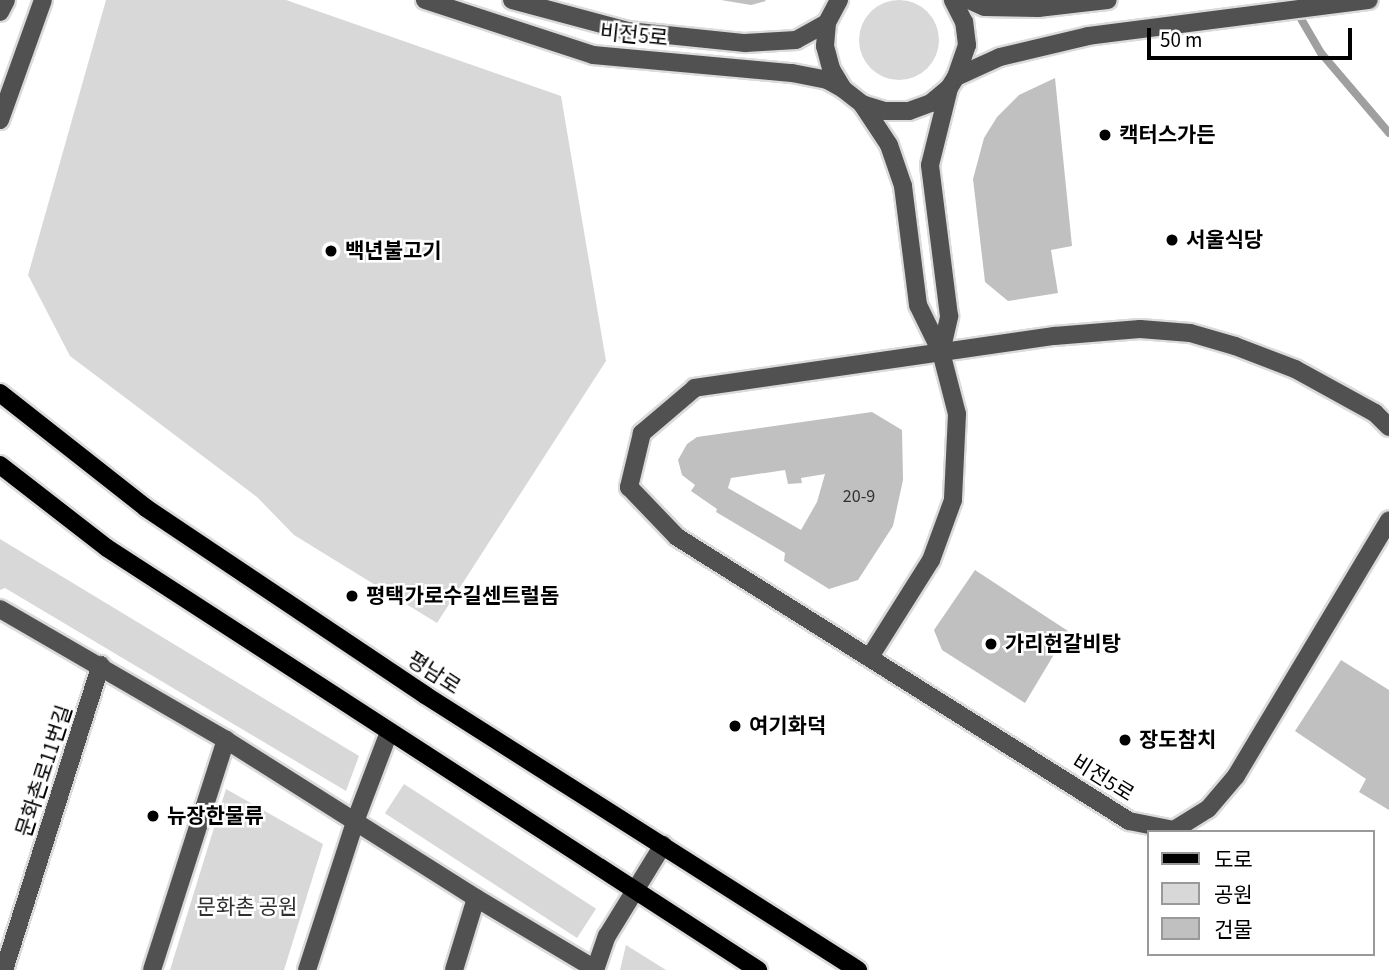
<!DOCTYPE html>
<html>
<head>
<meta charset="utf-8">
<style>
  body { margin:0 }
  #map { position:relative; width:1389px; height:970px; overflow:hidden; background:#fff; font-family:"Source Sans 3","Noto Sans KR",sans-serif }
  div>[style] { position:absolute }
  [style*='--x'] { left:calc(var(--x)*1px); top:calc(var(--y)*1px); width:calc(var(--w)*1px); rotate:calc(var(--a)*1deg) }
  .green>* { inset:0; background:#d8d8d8; transform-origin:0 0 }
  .round { border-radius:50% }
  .stream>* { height:8px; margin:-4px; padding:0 4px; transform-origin:4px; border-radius:4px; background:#9f9f9f }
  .building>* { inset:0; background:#c0c0c0 }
  .roads { filter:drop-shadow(2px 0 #dbdbdb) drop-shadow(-2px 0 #dbdbdb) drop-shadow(0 2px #dbdbdb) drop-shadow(0 -2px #dbdbdb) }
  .minor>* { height:18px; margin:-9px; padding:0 9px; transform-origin:9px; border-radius:9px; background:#515151 }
  .major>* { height:18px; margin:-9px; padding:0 9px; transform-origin:9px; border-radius:9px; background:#000 }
  .dots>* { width:19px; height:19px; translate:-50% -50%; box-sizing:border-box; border:4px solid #fff; border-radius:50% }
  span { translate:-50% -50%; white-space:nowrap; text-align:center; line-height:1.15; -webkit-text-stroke:5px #fff; paint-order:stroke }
  .number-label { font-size:18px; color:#303030 }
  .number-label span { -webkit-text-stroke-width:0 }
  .street-label { font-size:21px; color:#000 }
  .poi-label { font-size:21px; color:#000; font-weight:700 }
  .left { translate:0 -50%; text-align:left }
  .park-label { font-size:21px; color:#2f2f2f }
  .legend { position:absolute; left:1147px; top:830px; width:228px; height:126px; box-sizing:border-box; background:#fff; border:2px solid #999; margin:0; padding:9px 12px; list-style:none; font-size:21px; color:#000 }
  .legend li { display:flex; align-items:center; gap:14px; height:35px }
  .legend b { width:35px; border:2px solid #999 }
  .scale { position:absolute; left:1147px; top:28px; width:205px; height:32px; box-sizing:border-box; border:4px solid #000; border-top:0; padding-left:9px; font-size:21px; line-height:24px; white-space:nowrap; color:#000; -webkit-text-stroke:5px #fff; paint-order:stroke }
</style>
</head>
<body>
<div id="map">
  <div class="green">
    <div style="clip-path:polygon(106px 0,286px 0,561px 96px,606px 361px,437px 623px,294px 535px,257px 497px,70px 356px,28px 275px)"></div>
    <div class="round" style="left:859px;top:0;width:80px;height:80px"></div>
    <div style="clip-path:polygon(0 539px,359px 756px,346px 791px,5px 588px,0 590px)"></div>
    <div style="left:404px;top:784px;width:229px;height:35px;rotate:33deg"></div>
    <div style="clip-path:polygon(226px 789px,323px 844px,284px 970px,170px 970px)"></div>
    <div style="clip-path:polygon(626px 945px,666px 970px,620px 970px)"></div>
  </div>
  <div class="stream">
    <div style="--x:1290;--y:0;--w:61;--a:59.7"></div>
    <div style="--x:1321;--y:53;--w:105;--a:49.6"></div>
  </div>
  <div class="building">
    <div style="clip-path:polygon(721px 0,765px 0,766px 1px,751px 5px)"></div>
    <div style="clip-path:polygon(1055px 78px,1072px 246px,1051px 250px,1058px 293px,1008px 301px,985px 282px,973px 179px,984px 138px,997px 117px,1019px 95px)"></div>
    <div style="clip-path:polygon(evenodd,872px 412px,902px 430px,903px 480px,893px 526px,858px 580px,829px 589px,784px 561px,785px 553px,716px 512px,717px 509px,691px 491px,695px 485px,682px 475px,678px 460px,687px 444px,697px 437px,872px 412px,785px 470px,788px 484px,802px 483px,801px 478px,825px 474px,817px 502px,801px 530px,728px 488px,731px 478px,785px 470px)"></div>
    <div style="clip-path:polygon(975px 570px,1068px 631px,1025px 703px,942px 650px,934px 630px)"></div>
    <div style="clip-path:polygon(1341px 660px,1389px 690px,1389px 810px,1359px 792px,1366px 779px,1295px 731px)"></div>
  </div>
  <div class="roads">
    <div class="minor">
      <div style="--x:425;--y:0;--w:177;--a:18.1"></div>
      <div style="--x:593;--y:55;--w:200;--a:5.2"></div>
      <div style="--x:792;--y:73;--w:36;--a:11"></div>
      <div style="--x:827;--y:80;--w:18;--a:29"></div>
      <div style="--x:512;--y:0;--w:120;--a:15"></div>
      <div style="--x:628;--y:31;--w:118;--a:5.9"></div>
      <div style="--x:745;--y:43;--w:51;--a:-3.4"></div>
      <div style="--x:796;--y:40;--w:35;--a:-29"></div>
      <div style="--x:839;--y:0;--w:26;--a:118"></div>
      <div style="--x:827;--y:23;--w:23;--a:95"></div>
      <div style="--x:825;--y:46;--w:24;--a:75"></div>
      <div style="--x:831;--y:69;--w:23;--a:59"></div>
      <div style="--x:843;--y:89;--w:24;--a:38"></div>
      <div style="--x:862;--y:104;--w:24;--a:17"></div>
      <div style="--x:885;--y:111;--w:24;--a:0"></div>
      <div style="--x:909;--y:111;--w:23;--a:-20"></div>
      <div style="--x:931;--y:103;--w:23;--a:-40"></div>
      <div style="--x:949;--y:88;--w:13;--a:-58"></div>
      <div style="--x:956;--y:77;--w:34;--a:-71"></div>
      <div style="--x:967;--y:45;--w:23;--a:-97"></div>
      <div style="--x:964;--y:22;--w:25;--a:-117"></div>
      <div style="--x:969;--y:0;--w:17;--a:24"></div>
      <div style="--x:985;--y:7;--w:53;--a:1.1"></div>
      <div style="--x:1038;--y:8;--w:70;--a:-6.5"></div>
      <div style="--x:0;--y:12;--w:13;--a:-63"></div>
      <div style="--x:956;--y:77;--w:48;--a:-24.4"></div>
      <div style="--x:1000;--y:57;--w:90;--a:-13.4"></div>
      <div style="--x:1088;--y:36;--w:283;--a:-7.3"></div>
      <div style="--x:862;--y:104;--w:49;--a:56.6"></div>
      <div style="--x:889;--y:145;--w:43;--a:71.1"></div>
      <div style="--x:903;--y:186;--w:120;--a:82.8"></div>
      <div style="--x:918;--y:305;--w:52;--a:63.9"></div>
      <div style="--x:941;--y:352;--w:64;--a:75.5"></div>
      <div style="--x:957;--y:414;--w:86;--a:92.7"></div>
      <div style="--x:953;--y:500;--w:64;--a:110.1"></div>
      <div style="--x:931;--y:560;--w:115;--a:122.2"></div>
      <div style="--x:0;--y:120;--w:127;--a:-70.3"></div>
      <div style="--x:941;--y:352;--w:37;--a:-77"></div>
      <div style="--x:949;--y:316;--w:152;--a:-97.2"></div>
      <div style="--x:930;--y:165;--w:79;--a:-76.1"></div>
      <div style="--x:1389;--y:427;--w:20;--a:-135"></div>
      <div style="--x:1375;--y:413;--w:91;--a:-151.2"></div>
      <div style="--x:1295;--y:369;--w:64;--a:-159"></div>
      <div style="--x:1235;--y:346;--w:47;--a:-163.9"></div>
      <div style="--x:1190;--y:333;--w:50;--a:-175.4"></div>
      <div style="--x:1140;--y:329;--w:86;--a:175.3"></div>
      <div style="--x:1054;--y:336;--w:363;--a:171.8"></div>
      <div style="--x:695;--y:388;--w:70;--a:139.7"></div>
      <div style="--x:642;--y:433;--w:56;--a:103.5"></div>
      <div style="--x:629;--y:487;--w:69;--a:46.2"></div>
      <div style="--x:677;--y:537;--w:534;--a:32.14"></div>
      <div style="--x:1129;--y:821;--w:46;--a:11.3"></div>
      <div style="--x:1174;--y:830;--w:40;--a:-32"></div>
      <div style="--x:1208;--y:809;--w:43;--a:-49.7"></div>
      <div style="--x:1236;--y:776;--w:298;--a:-59.1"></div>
      <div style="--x:0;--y:609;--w:261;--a:30.1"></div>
      <div style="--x:226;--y:740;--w:296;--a:32.3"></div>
      <div style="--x:476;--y:898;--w:139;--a:30.8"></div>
      <div style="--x:4;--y:970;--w:320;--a:-72.4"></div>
      <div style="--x:152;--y:970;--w:242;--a:-72.2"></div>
      <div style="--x:307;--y:970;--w:159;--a:-72"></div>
      <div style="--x:356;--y:819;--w:93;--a:-69.2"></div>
      <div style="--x:454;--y:970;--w:75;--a:-73"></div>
      <div style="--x:595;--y:970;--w:36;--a:-71"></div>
      <div style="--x:607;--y:936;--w:107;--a:-58.4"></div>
    </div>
    <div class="major">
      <div style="--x:0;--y:393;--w:186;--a:38.2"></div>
      <div style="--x:146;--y:508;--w:336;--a:33.8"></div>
      <div style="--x:425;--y:695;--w:513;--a:32.42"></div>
      <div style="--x:0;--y:465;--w:135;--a:37.8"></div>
      <div style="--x:107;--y:548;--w:776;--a:32.95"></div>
    </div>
  </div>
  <div class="dots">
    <div style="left:1105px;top:135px;background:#000"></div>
    <div style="left:1172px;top:240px;background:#000"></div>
    <div style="left:331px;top:251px;background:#000"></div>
    <div style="left:352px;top:596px;background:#000"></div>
    <div style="left:991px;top:644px;background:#000"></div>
    <div style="left:735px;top:726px;background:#000"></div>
    <div style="left:1125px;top:740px;background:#000"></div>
    <div style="left:153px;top:816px;background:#000"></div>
  </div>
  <div class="number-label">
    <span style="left:859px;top:497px">20-9</span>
  </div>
  <div class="street-label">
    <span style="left:634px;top:35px;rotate:6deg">비전5로</span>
    <span style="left:434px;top:673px;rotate:33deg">평남로</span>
    <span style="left:44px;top:771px;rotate:-72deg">문화촌로11번길</span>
    <span style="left:1103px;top:778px;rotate:32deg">비전5로</span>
  </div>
  <div class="poi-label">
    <span class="left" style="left:1119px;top:135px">캑터스가든</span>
    <span class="left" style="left:1186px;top:240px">서울식당</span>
    <span class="left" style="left:345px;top:251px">백년불고기</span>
    <span class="left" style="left:366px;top:596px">평택가로수길센트럴돔</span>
    <span class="left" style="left:1005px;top:644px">가리헌갈비탕</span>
    <span class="left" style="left:749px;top:726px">여기화덕</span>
    <span class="left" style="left:1139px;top:740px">장도참치</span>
    <span class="left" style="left:167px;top:816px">뉴장한물류</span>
  </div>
  <div class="park-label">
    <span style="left:247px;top:907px">문화촌 공원</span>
  </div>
  <ul class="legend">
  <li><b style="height:9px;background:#000"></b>도로</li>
  <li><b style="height:19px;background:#d8d8d8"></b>공원</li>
  <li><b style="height:19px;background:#c0c0c0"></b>건물</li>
  </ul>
  <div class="scale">50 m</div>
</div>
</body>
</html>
